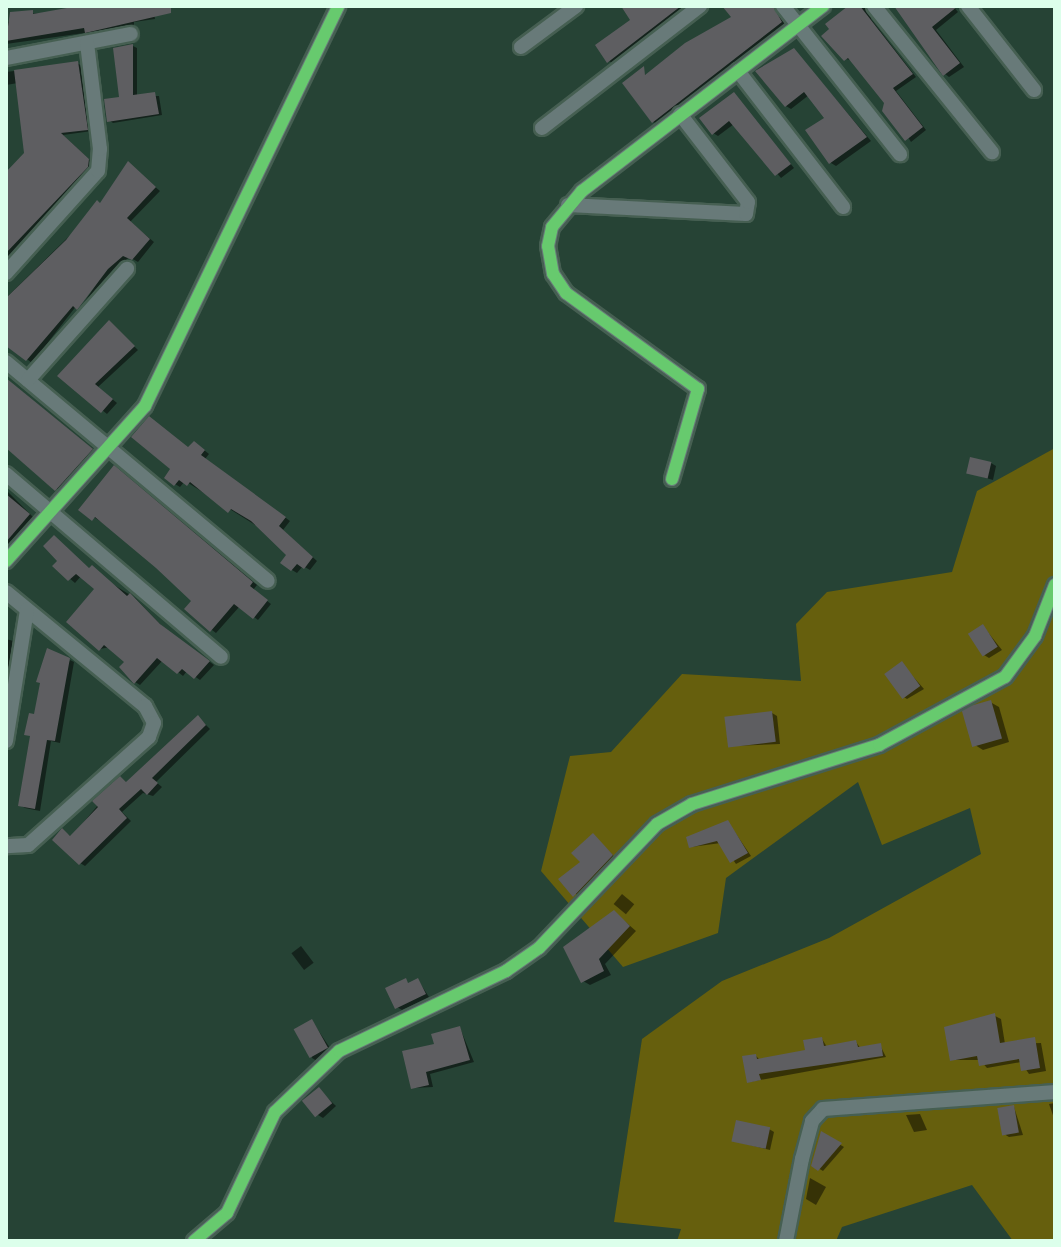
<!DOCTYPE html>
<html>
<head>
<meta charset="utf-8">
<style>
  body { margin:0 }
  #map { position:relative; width:1061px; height:1247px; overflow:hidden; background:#264335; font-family:"Fira Sans",sans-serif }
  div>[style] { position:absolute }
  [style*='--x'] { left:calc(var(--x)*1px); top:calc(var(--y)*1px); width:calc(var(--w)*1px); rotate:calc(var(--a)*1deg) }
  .green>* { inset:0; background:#665f0d }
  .shadow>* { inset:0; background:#0007; transform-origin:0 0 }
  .building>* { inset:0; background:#5e5e61; transform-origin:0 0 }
  .roads { filter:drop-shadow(2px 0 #465f52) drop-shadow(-2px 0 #465f52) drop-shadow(0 2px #465f52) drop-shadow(0 -2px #465f52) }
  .minor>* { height:14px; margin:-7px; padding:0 7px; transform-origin:7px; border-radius:7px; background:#687a79 }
  .cycleway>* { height:12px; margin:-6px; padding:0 6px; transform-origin:6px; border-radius:6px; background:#67ca6e }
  span { translate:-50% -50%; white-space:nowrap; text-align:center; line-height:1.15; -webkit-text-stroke:6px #0c442c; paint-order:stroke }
  .frame { position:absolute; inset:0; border:8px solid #dcffeb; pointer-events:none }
</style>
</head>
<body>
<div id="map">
  <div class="green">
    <div style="clip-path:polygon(1055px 448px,1055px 1241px,1013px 1241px,972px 1185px,842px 1227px,836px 1241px,677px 1241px,681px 1229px,614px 1222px,642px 1039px,722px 981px,829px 938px,981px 854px,970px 808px,882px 845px,858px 782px,726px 878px,718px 933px,623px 967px,541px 871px,570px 756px,611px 752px,682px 674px,801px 681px,796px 624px,827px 592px,952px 572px,977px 491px)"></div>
  </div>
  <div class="shadow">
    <div style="clip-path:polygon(83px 6px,153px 6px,155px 19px,134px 22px,134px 26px,6px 44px,6px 22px,13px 21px,12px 14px,59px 13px)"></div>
    <div style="clip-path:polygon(623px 6px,695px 6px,614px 64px,609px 61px,633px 20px)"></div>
    <div style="clip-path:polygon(725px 6px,773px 6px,786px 25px,658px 124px,653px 122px,641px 71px,647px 76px,734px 18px)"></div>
    <div style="clip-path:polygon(854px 6px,872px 6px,871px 19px,916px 77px,896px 91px,926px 130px,911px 142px,886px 102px,852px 60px,845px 59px)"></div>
    <div style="clip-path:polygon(896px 6px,953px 6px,958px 12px,936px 30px,964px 67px,949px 77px,945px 74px)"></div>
    <div style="clip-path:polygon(133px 46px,137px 48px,137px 96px,159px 96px,162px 115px,113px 123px,109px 120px,121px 99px)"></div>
    <div style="clip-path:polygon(794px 50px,871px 141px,836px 166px,831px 163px,827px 118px,809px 95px,791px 109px,786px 106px)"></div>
    <div style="clip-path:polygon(77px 63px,82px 66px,92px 131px,63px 135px,93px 163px,93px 170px,6px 262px,6px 182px,31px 190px,18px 83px,6px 85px,6px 72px)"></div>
    <div style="clip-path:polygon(734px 95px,794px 168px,781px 178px,734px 124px,718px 136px,713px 133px)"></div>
    <div style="clip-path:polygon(128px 164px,160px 191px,130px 222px,154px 242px,138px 262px,129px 257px,80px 309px,112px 260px,32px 363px,6px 343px,6px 298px,101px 205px)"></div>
    <div style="clip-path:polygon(109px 322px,138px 350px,98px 387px,117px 403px,107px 414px,60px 376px)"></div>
    <div style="clip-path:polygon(6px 381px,97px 453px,61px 492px,6px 447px)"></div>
    <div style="clip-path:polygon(199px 446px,209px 454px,205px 459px,290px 521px,283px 530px,317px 561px,310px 570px,303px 566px,297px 573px,292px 570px,283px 562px,289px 555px,279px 540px,185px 481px,180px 487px,175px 484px,189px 449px)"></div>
    <div style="clip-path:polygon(991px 463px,996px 466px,993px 480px,969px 473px)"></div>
    <div style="clip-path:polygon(119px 470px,257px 585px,253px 590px,271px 604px,258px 620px,240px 606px,216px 633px,212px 630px,193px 601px,122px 535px,81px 509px)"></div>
    <div style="clip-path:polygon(6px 490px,34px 518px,6px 554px)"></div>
    <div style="clip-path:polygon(55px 566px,90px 570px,135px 598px,165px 629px,214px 665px,200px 680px,187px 671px,183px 676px,163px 660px,140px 685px,135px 682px,127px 662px,110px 647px,100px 649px,97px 589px,81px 576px,75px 583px)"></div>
    <div style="clip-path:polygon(983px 626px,1002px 650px,989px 658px,984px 655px)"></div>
    <div style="clip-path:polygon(6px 639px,17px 642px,6px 700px)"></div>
    <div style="clip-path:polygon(70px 660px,74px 662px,60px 743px,51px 741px,40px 811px,25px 808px,20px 805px,32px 737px,27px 734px)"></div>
    <div style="clip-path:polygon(902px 664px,924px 689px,907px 699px,902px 696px)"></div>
    <div style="clip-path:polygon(990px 702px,999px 707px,1009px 742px,983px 750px,975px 745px)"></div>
    <div style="clip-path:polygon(772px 713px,777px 716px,780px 744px,733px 746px)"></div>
    <div style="clip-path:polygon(199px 718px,210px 729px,156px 782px,162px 787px,153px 796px,143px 793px,122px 812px,131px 821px,85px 866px,80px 863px,68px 834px,71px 837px,121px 778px,127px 783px)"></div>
    <div style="clip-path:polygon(728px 822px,751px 856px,736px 864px,721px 843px,691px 847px)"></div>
    <div style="clip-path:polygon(593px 836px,617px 859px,580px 898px,561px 879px,582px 862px)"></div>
    <div style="left:622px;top:894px;width:16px;height:13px;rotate:40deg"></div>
    <div style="clip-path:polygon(614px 912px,636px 931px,605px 964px,611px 975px,590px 985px,583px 981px)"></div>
    <div style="left:301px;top:946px;width:21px;height:12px;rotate:53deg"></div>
    <div style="clip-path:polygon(418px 980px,429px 997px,402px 1010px,397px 1007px)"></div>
    <div style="clip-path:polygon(995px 1016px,1001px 1019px,1005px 1044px,1041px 1043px,1046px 1071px,1029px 1074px,1021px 1062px,987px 1068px,980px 1060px,952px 1060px)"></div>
    <div style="clip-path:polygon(312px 1021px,332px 1051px,317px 1061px,312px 1058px)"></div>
    <div style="clip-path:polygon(460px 1028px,474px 1062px,430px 1074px,433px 1087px,413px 1088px,436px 1045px)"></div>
    <div style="clip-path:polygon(822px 1039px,827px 1047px,856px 1042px,861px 1049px,880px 1045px,886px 1057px,749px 1082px,756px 1056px,760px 1060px,807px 1052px)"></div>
    <div style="clip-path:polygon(319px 1090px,336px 1106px,323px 1118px,318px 1115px)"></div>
    <div style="clip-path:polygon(1055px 1103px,1055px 1121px,1049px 1104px)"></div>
    <div style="clip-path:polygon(1014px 1107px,1023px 1135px,1009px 1137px,1004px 1134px)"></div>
    <div style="clip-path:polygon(920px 1114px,927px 1130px,914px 1132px,906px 1115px)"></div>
    <div style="clip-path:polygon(769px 1129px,774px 1132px,770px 1150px,734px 1141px)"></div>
    <div style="clip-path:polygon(822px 1134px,844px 1147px,823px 1171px,813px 1165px)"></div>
    <div style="clip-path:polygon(810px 1178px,826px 1187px,816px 1205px,806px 1199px)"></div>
  </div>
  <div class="building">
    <div style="clip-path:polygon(78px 6px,171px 6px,171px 13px,85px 33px,84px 28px,6px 41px,10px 12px,33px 10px,33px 14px)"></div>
    <div style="clip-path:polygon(621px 6px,681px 6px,607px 63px,595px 45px,630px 20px)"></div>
    <div style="clip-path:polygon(722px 6px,773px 6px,782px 22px,652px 123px,622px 83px,644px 66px,645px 75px,685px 43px,731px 17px)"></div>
    <div style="clip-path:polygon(848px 6px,860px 6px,913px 74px,893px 88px,923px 127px,905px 141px,882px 111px,884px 103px,848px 58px,844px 61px,821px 36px,829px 29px,825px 24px)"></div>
    <div style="clip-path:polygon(894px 6px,958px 6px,932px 27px,960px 63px,943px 76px)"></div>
    <div style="clip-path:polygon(133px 44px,133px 95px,155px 92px,159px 114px,107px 122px,104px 99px,119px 97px,113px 48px)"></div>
    <div style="clip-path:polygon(794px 48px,867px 137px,829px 164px,805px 130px,824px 118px,804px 92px,785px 107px,755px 71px)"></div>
    <div style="clip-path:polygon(78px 61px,88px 130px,61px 133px,89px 159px,88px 167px,6px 253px,6px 172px,24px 153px,14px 70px)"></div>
    <div style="clip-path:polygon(734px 92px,791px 164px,775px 176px,729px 121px,712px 135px,699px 118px)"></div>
    <div style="clip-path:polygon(128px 161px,156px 187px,127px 218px,150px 239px,132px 260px,123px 256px,108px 269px,77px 310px,73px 306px,26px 361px,6px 346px,6px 298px,66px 240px,97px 200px,100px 203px)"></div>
    <div style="clip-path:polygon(109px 320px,135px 346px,95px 384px,113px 399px,101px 413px,57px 376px)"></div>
    <div style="clip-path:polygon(6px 378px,93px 449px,55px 491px,6px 448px)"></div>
    <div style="clip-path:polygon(149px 416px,188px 447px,194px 441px,205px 450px,201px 455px,286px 517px,279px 526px,313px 557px,304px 569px,297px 564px,291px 571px,280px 563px,286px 555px,251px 521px,231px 509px,228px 513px,190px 482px,187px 486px,179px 480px,174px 486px,164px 478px,170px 469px,131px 437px)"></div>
    <div style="left:970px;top:457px;width:22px;height:17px;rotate:13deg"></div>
    <div style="clip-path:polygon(114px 465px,253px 582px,250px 586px,268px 600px,253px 619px,234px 604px,210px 632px,184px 609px,191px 601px,156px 568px,95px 517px,92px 521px,78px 510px)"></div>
    <div style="clip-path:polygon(6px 494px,30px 514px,6px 542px)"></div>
    <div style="clip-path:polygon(54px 535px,89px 568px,92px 565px,127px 596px,130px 593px,160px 624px,210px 661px,194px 679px,182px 669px,177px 674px,157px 658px,134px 684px,119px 667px,124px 662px,104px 645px,99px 651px,66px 622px,94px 589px,76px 574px,68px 581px,52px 566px,57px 561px,43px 546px)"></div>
    <div style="left:983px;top:624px;width:27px;height:18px;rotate:57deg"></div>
    <div style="clip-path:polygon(47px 648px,70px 658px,55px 741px,47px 740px,35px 809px,18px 806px,30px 736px,24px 735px,29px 713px,34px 714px,40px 683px,36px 682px)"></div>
    <div style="left:902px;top:661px;width:31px;height:22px;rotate:54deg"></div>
    <div style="left:991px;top:700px;width:40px;height:31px;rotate:74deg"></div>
    <div style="left:772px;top:711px;width:31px;height:48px;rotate:83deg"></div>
    <div style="clip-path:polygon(198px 715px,206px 725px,152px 778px,158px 783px,147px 795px,141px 789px,119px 809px,127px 818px,79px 865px,52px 840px,62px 828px,70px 836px,98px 807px,92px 801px,120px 776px,126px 782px)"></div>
    <div style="clip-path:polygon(728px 820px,748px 853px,730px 863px,717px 841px,689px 848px,686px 837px)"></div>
    <div style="clip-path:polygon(593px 833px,613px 855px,573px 897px,558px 879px,580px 862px,571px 853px)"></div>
    <div style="clip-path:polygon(614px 910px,630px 926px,599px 959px,604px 971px,581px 983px,563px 947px)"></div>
    <div style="clip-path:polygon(406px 978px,408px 983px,418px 978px,426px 994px,395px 1009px,385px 988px)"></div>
    <div style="clip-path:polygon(995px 1013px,1000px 1043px,1035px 1037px,1040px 1068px,1021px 1071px,1019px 1059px,979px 1066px,977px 1056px,950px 1061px,944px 1027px)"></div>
    <div style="left:312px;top:1019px;width:33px;height:21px;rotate:61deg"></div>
    <div style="clip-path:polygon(460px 1026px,470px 1060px,426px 1072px,429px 1085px,411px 1089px,402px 1051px,434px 1044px,431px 1034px)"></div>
    <div style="clip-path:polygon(822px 1037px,824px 1046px,856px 1040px,858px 1047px,881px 1043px,883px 1056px,759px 1074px,761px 1080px,747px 1083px,742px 1056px,756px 1054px,757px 1059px,805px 1050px,803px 1040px)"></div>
    <div style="left:319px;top:1087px;width:21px;height:22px;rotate:51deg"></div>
    <div style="left:1014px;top:1105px;width:28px;height:17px;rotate:80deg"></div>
    <div style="left:736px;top:1120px;width:35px;height:22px;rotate:12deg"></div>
    <div style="clip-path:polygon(821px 1131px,842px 1143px,818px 1171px,811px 1166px)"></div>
  </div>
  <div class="roads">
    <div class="minor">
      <div style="--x:783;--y:6;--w:189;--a:51.7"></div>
      <div style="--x:874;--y:6;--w:188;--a:51.1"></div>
      <div style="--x:968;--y:6;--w:107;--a:51.8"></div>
      <div style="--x:521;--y:47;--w:69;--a:-36.7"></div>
      <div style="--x:6;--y:58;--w:127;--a:-10.9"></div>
      <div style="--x:738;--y:71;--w:172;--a:52.3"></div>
      <div style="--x:542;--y:128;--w:200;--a:-37.7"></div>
      <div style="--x:568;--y:205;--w:178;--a:2.9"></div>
      <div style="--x:746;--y:214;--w:12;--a:-81"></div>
      <div style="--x:748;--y:202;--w:111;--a:-127.7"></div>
      <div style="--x:6;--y:273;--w:137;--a:-48"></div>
      <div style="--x:98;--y:171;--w:22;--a:-85"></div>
      <div style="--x:100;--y:149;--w:107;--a:-97"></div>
      <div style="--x:6;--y:362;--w:341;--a:39.9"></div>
      <div style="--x:28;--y:380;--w:149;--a:-48.3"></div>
      <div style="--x:6;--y:474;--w:282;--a:40.4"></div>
      <div style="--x:672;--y:479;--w:94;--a:-73.9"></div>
      <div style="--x:698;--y:389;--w:163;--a:-144"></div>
      <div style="--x:566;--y:293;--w:23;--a:-124"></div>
      <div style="--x:553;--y:274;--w:28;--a:-100"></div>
      <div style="--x:548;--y:246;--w:19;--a:-78"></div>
      <div style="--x:552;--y:227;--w:47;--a:-50.2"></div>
      <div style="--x:582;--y:191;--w:304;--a:-37.5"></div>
      <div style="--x:6;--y:561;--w:208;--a:-48.1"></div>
      <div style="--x:145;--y:406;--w:444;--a:-64.2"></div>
      <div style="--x:6;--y:592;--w:180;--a:39.4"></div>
      <div style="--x:145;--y:706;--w:19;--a:62"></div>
      <div style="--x:154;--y:723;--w:15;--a:110"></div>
      <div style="--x:149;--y:737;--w:162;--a:138.2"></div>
      <div style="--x:28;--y:845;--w:22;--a:177"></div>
      <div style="--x:6;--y:741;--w:133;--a:-80.9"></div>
      <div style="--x:194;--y:1241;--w:43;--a:-40.3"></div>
      <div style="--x:227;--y:1213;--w:112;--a:-64.6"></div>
      <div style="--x:275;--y:1112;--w:88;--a:-43.6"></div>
      <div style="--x:339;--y:1051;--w:185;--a:-25.6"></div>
      <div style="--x:506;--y:971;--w:40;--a:-34.9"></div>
      <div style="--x:539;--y:948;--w:171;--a:-46.4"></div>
      <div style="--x:657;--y:824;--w:40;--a:-29.7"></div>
      <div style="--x:692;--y:804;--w:196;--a:-17.5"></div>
      <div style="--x:879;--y:745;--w:143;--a:-28.4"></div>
      <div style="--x:1005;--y:677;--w:51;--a:-53.8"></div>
      <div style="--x:1035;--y:636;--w:55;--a:-68.6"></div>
      <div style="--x:786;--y:1241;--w:84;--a:-79"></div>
      <div style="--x:802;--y:1159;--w:39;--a:-75"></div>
      <div style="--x:812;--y:1121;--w:16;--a:-47"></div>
      <div style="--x:823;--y:1109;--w:233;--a:-4.2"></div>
    </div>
  </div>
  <div class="cycleway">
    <div style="--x:672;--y:479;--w:94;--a:-73.9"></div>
    <div style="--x:698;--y:389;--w:163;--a:-144"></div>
    <div style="--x:566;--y:293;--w:23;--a:-124"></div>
    <div style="--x:553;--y:274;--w:28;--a:-100"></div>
    <div style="--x:548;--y:246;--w:19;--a:-78"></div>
    <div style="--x:552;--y:227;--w:47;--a:-50.2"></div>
    <div style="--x:582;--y:191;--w:304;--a:-37.5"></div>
    <div style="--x:6;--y:561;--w:208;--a:-48.1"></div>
    <div style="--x:145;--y:406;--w:444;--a:-64.2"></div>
    <div style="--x:194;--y:1241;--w:43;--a:-40.3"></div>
    <div style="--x:227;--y:1213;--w:112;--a:-64.6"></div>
    <div style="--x:275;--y:1112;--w:88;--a:-43.6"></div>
    <div style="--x:339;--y:1051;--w:185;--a:-25.6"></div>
    <div style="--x:506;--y:971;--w:40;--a:-34.9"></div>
    <div style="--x:539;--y:948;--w:171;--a:-46.4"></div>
    <div style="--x:657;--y:824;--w:40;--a:-29.7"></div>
    <div style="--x:692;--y:804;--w:196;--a:-17.5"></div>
    <div style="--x:879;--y:745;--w:143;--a:-28.4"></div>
    <div style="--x:1005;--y:677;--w:51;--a:-53.8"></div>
    <div style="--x:1035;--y:636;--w:55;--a:-68.6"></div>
  </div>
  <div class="frame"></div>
</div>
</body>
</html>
